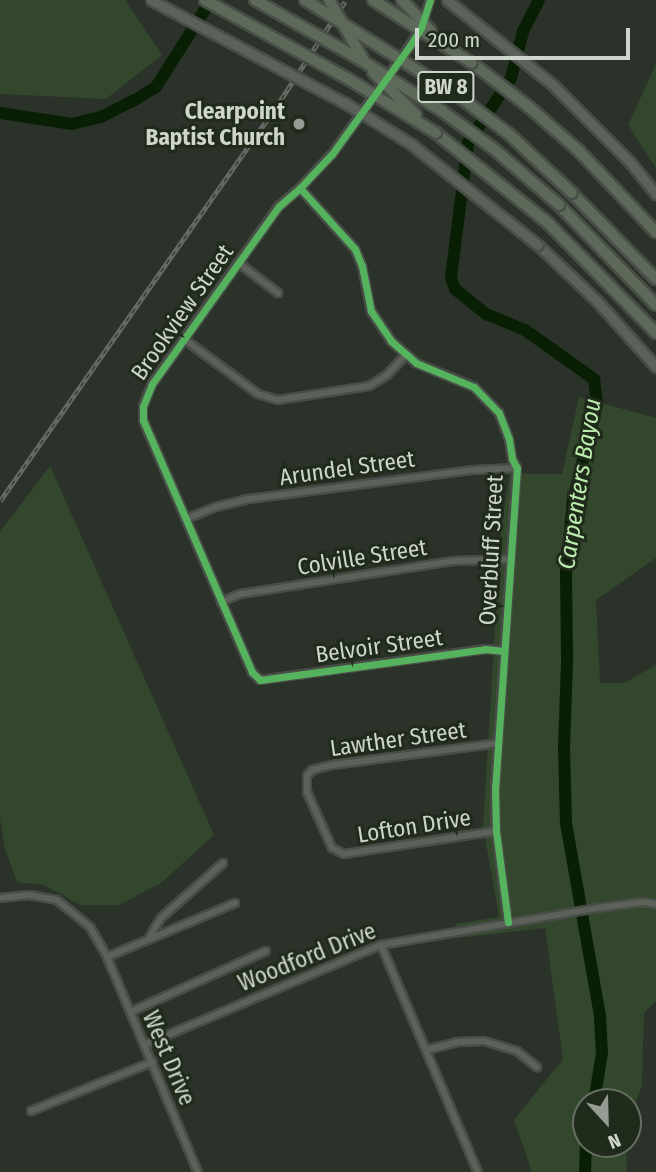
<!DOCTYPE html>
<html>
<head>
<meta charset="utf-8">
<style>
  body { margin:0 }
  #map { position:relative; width:656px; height:1172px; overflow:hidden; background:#2b322a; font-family:"Fira Sans Condensed",sans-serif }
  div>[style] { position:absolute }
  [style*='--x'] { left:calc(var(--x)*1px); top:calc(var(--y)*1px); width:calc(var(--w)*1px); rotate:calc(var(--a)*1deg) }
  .green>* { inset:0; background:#33472d }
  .river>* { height:12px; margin:-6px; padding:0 6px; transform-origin:6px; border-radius:6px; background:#081f04 }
  .roads { filter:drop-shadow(2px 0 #484e47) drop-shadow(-2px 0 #484e47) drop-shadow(0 2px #484e47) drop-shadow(0 -2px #484e47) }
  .minor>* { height:6px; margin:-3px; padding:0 3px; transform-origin:3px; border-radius:3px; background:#5c615a }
  .secondary>* { height:9px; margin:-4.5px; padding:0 4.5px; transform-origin:4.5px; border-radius:4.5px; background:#5b6259 }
  .motorway>* { height:10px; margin:-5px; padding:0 5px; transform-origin:5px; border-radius:5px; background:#5d6a5a }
  .rail>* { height:4.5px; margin-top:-2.25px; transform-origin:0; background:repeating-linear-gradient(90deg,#202b1c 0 5px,#656864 0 10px); box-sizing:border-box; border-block:2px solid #656864 }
  .bridges { filter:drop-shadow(2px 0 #484e47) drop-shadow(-2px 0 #484e47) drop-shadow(0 2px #484e47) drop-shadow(0 -2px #484e47) }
  .secondary-bridge>* { height:9px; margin:-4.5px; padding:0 4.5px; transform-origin:4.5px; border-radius:4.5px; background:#5b6259 }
  .motorway-bridge>* { height:10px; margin:-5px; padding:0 5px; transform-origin:5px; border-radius:5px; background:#5d6a5a }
  .cycleway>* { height:7px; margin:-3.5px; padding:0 3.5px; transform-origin:3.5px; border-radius:3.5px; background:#56b35d }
  .dots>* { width:19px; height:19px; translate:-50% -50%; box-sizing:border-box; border:4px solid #202b1c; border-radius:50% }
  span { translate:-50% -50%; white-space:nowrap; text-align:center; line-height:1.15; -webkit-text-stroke:6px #202b1c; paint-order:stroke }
  .shield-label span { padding:2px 5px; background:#202b1c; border:2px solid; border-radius:5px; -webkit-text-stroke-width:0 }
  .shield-label { font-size:21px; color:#ced5cc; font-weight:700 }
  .poi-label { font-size:23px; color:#ced5cc; font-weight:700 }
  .right { translate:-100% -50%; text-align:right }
  .street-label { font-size:23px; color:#ced5cc }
  .water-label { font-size:24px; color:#bcedae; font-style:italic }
  .north { position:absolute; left:572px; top:1088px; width:70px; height:70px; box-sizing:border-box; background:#202b1c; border:2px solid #666f62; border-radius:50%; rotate:158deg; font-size:19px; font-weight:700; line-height:28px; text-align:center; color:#ced5cc }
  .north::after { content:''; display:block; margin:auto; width:24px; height:32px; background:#959c93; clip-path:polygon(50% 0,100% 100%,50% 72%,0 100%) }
  .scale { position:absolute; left:415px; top:28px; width:215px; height:32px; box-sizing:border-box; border:4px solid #ced5cc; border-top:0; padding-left:9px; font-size:21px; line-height:24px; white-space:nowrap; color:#ced5cc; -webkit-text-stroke:5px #202b1c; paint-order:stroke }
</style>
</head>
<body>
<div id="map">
  <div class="green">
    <div style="clip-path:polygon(0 0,125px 0,162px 55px,106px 99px,0 94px)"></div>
    <div style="clip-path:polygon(656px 64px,656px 168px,628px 125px)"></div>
    <div style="clip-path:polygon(579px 397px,656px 418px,656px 558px,596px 600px,600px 683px,624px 683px,656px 665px,656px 1001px,644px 1013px,642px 1086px,628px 1121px,628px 1102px,586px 1102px,586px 1144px,626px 1144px,627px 1172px,532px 1172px,514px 1120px,563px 1059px,545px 928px,457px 938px,455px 924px,499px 917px,483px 827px,501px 529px,510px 474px,562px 474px)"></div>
    <div style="clip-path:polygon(50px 466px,214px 835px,161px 883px,119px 905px,80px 905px,44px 885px,17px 882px,4px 846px,0 817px,0 532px)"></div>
  </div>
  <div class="river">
    <div style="--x:539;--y:0;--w:36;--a:117"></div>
    <div style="--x:523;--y:32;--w:48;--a:104.6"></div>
    <div style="--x:511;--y:78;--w:78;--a:123.5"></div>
    <div style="--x:468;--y:143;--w:136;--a:97.2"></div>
    <div style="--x:451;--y:278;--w:12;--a:70"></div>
    <div style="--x:455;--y:289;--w:40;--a:39"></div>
    <div style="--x:486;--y:314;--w:42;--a:22.3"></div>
    <div style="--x:525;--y:330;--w:85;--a:35.4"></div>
    <div style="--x:594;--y:379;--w:25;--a:83"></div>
    <div style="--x:597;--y:404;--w:99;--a:104"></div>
    <div style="--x:573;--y:500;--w:74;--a:95.4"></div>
    <div style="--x:566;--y:574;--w:88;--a:89.3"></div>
    <div style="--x:567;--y:662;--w:85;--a:92"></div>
    <div style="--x:564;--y:747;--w:76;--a:88.5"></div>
    <div style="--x:566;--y:823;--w:196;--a:80"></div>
    <div style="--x:600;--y:1016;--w:37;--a:87"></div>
    <div style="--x:602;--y:1053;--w:50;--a:99.3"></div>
    <div style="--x:0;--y:113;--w:73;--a:8.7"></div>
    <div style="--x:72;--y:124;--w:30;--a:-14"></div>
    <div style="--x:101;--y:117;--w:38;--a:-27"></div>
    <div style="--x:135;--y:100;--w:25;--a:-32"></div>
    <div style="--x:156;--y:87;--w:103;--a:-57.7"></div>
    <div style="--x:585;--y:1172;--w:36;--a:-88"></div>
  </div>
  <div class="roads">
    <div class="minor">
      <div style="--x:430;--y:0;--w:29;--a:108"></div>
      <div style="--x:421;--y:28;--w:22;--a:122"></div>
      <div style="--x:409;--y:47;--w:132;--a:125.7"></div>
      <div style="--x:332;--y:154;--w:47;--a:133.3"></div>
      <div style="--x:300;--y:188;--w:28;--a:139"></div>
      <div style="--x:279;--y:206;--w:219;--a:125.5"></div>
      <div style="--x:152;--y:384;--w:24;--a:112"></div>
      <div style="--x:143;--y:406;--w:14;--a:90"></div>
      <div style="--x:143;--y:420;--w:275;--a:66.6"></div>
      <div style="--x:252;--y:672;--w:11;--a:45"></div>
      <div style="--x:260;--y:680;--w:227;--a:-7.8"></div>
      <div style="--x:485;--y:649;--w:19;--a:6"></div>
      <div style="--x:300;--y:188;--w:82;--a:48"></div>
      <div style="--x:355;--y:249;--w:18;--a:68"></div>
      <div style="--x:362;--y:266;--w:46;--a:78.7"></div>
      <div style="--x:371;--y:311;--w:36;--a:56"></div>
      <div style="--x:391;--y:341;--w:33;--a:41"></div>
      <div style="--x:416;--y:363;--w:63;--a:22.5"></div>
      <div style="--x:474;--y:387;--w:36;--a:46"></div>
      <div style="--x:499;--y:413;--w:28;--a:69"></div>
      <div style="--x:509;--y:439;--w:20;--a:81"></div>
      <div style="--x:512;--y:459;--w:10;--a:61"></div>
      <div style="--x:517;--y:468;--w:320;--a:93.9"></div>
      <div style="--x:495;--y:787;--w:44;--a:88.7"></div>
      <div style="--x:496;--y:831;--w:92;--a:82.5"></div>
      <div style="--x:240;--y:264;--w:48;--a:37.3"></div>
      <div style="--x:184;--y:339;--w:92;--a:36.6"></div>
      <div style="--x:258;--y:394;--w:21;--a:17"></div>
      <div style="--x:278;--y:400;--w:92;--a:-8.7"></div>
      <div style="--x:369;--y:386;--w:21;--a:-31"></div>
      <div style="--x:387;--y:375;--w:26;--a:-47"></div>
      <div style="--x:186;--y:519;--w:32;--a:-22"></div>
      <div style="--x:216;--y:507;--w:34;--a:-14"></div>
      <div style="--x:249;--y:499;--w:226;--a:-7.4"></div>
      <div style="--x:473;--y:470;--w:44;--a:-2.6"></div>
      <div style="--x:221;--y:602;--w:21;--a:-23"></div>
      <div style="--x:240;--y:594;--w:215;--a:-8.8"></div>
      <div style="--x:452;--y:561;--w:59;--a:-1.9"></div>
      <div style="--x:496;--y:831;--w:154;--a:171.4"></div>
      <div style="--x:344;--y:854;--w:13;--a:-153"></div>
      <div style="--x:332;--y:848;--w:61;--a:-114.1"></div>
      <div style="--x:307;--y:792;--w:16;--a:-90"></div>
      <div style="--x:307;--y:776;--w:8;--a:-50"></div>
      <div style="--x:312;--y:770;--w:21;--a:-14"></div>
      <div style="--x:332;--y:765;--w:167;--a:-7.5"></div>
      <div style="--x:0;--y:898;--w:29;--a:-6"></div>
      <div style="--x:29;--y:895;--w:28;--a:10"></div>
      <div style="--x:57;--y:900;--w:43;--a:39.3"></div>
      <div style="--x:90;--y:927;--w:34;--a:60"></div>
      <div style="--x:107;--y:957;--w:233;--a:67.1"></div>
      <div style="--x:149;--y:938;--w:23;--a:-59"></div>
      <div style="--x:161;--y:918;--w:83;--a:-41.6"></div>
      <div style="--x:381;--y:945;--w:247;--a:66.9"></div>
      <div style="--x:107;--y:957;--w:139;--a:-22.9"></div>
      <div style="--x:130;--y:1012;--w:149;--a:-24.2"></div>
      <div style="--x:144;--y:1045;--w:257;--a:-22.9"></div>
      <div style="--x:381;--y:945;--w:219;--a:-9.7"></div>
      <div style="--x:597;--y:908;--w:46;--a:-7.4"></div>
      <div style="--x:643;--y:902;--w:13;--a:9"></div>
      <div style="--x:426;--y:1050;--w:32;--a:-14"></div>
      <div style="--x:457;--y:1042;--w:27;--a:-2"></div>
      <div style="--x:484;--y:1041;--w:34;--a:17"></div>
      <div style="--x:517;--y:1051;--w:26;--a:39"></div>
      <div style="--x:31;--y:1111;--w:131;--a:-22"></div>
    </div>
    <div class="secondary">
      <div style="--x:447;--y:0;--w:134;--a:38.7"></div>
      <div style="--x:552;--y:84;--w:109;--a:45"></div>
      <div style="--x:629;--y:161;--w:43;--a:50.7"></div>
      <div style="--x:538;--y:245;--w:81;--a:43.5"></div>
      <div style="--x:597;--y:301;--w:89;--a:48.2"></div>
    </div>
    <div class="motorway">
      <div style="--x:472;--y:63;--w:72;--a:37.7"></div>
      <div style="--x:529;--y:107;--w:67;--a:41.3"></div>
      <div style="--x:579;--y:151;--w:112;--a:46.5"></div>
      <div style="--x:436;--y:133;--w:145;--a:38.8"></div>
      <div style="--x:549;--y:224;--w:153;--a:45.5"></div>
      <div style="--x:572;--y:193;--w:120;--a:45.7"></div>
      <div style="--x:559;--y:205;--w:139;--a:45.9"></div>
    </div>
  </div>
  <div class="rail">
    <div style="--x:0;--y:501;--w:481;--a:-55"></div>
    <div style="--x:276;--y:107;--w:126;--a:-56.9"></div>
  </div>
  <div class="bridges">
    <div class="secondary-bridge">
      <div style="--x:151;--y:0;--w:220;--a:28"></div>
      <div style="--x:345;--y:103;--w:78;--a:31.8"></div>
      <div style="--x:411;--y:144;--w:162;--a:38.5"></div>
    </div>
    <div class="motorway-bridge">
      <div style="--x:205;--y:0;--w:166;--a:28.9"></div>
      <div style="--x:350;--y:80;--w:101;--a:31.6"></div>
      <div style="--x:255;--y:0;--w:122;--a:29.5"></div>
      <div style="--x:361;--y:60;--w:96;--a:32.2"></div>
      <div style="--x:442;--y:111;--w:64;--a:36.2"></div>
      <div style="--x:494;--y:149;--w:86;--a:40.7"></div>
      <div style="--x:305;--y:0;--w:179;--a:32"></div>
      <div style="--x:457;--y:95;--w:65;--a:36.9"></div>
      <div style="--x:509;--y:134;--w:86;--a:43.1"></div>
      <div style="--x:329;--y:0;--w:68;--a:60"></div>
      <div style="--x:373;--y:0;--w:117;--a:32.5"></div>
      <div style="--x:402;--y:0;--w:42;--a:46.9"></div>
      <div style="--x:373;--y:72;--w:61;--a:45"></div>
    </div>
  </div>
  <div class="cycleway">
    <div style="--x:430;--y:0;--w:29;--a:108"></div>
    <div style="--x:421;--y:28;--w:22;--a:122"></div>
    <div style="--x:409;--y:47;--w:132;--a:125.7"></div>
    <div style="--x:332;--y:154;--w:47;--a:133.3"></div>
    <div style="--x:300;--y:188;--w:28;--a:139"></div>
    <div style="--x:279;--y:206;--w:219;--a:125.5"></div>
    <div style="--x:152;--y:384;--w:24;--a:112"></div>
    <div style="--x:143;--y:406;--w:14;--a:90"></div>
    <div style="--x:143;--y:420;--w:275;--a:66.6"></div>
    <div style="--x:252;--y:672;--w:11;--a:45"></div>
    <div style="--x:260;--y:680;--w:227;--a:-7.8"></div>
    <div style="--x:485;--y:649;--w:19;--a:6"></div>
    <div style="--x:300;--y:188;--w:82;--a:48"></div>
    <div style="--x:355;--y:249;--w:18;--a:68"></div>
    <div style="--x:362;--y:266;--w:46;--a:78.7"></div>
    <div style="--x:371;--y:311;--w:36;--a:56"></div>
    <div style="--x:391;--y:341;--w:33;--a:41"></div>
    <div style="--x:416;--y:363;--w:63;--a:22.5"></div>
    <div style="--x:474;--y:387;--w:36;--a:46"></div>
    <div style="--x:499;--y:413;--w:28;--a:69"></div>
    <div style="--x:509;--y:439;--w:20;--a:81"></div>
    <div style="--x:512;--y:459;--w:10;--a:61"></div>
    <div style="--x:517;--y:468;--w:320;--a:93.9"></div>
    <div style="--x:495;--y:787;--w:44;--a:88.7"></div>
    <div style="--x:496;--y:831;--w:92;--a:82.5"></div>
  </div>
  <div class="dots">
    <div style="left:299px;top:124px;background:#959c93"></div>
  </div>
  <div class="shield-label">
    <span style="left:446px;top:87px">BW 8</span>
  </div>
  <div class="poi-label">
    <span class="right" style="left:285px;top:124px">Clearpoint<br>Baptist Church</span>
  </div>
  <div class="street-label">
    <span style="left:182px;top:312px;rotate:-55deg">Brookview Street</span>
    <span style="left:347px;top:468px;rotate:-8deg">Arundel Street</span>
    <span style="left:491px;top:550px;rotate:-87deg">Overbluff Street</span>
    <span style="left:362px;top:557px;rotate:-9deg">Colville Street</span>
    <span style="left:379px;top:646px;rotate:-8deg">Belvoir Street</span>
    <span style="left:398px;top:739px;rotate:-8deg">Lawther Street</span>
    <span style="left:414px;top:826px;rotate:-9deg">Lofton Drive</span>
    <span style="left:307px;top:957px;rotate:-22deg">Woodford Drive</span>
    <span style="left:169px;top:1058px;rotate:67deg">West Drive</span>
  </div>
  <div class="water-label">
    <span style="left:580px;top:484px;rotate:-81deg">Carpenters Bayou</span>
  </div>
  <div class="north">N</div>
  <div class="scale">200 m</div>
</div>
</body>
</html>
